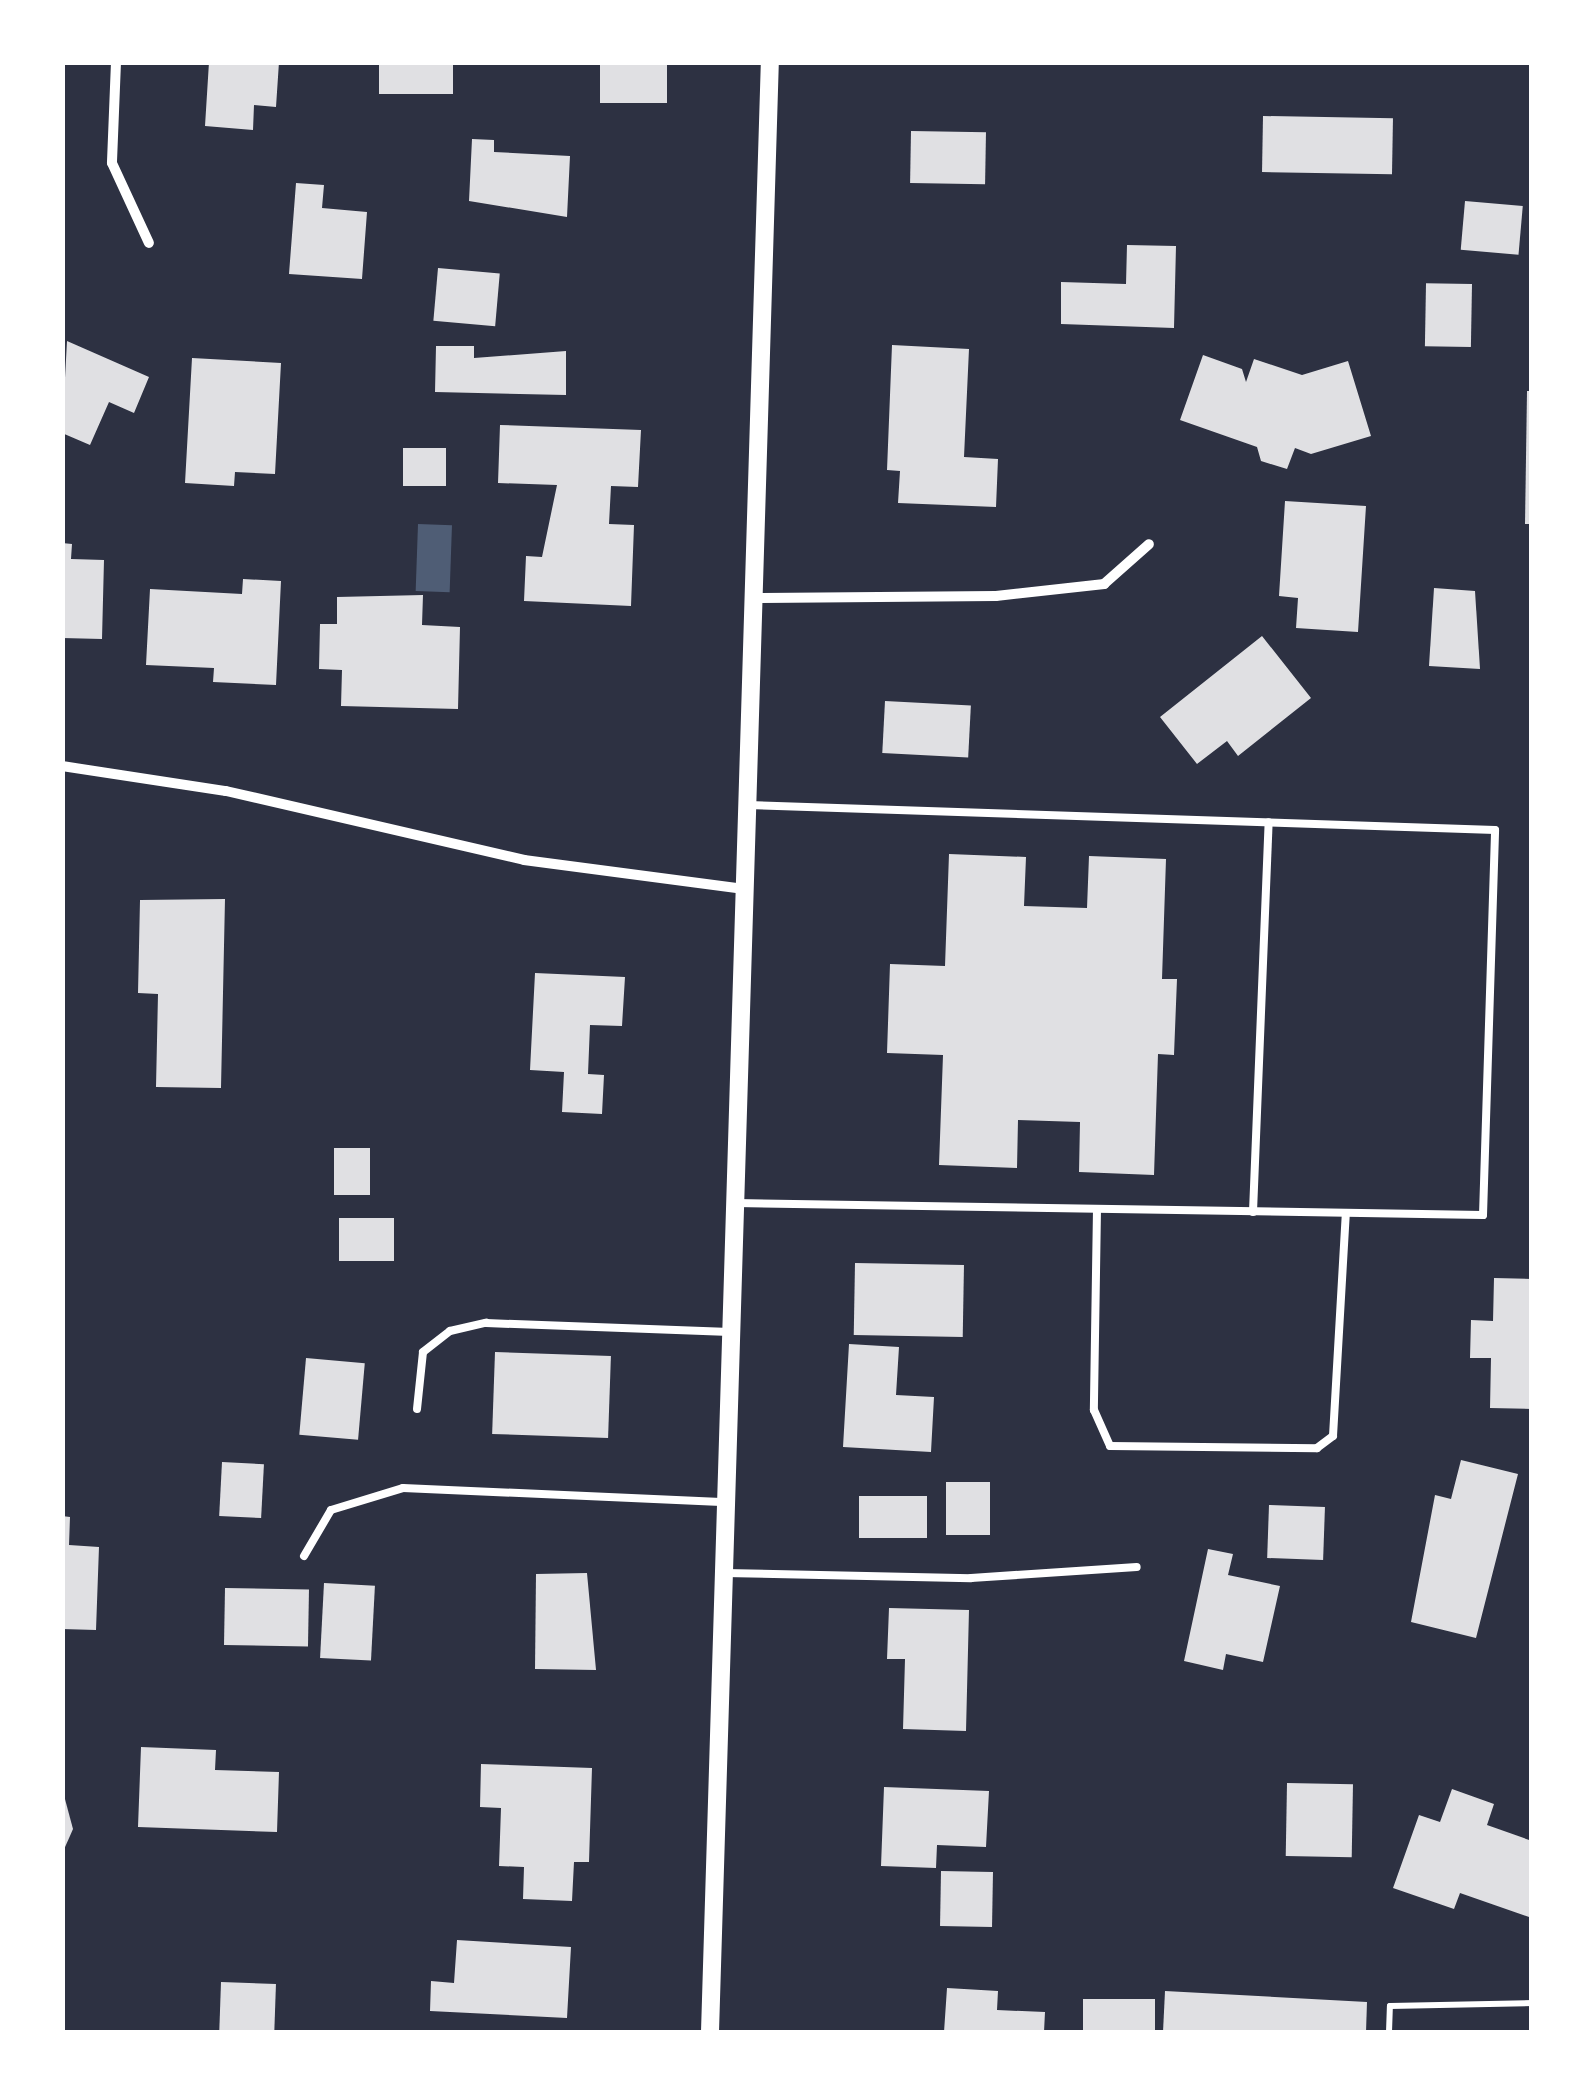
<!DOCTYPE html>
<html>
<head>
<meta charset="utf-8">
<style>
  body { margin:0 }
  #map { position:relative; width:1594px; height:2095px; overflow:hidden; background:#2d3142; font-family:Arial,sans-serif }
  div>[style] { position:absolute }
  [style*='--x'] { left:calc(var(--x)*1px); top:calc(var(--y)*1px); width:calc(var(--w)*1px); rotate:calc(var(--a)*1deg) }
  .water>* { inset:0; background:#4f5d75; transform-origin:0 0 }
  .building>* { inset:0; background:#e0e0e3; transform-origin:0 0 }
  .path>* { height:6px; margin:-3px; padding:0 3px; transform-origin:3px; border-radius:3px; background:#fff }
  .service>* { height:8px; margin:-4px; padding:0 4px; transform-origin:4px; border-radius:4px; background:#fff }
  .minor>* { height:10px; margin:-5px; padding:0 5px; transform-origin:5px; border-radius:5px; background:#fff }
  .tertiary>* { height:18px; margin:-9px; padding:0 9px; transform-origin:9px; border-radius:9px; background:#fff }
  span { translate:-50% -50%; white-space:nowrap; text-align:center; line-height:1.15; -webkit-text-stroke:10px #fff; paint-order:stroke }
  .frame { position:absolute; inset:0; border:65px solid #fff; pointer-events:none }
</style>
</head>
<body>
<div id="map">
  <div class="water">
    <div style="left:418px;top:524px;width:34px;height:67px;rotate:2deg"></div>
  </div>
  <div class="building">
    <div style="clip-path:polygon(209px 62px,279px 62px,276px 107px,254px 105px,253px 130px,205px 126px)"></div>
    <div style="left:379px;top:62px;width:74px;height:32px"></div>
    <div style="left:600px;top:62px;width:67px;height:41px"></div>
    <div style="left:1263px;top:116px;width:130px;height:56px;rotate:1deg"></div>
    <div style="left:911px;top:131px;width:75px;height:52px;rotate:1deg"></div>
    <div style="clip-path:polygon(472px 139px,494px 140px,494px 152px,570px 156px,567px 217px,469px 201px)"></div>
    <div style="clip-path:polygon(296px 183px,324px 185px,322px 208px,367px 212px,362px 279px,289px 274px)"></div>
    <div style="left:1465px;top:201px;width:58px;height:49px;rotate:5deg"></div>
    <div style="clip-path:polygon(1127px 245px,1176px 246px,1174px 328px,1061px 324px,1061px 282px,1126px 284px)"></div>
    <div style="left:438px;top:268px;width:62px;height:53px;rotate:5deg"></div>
    <div style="left:1472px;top:284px;width:63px;height:46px;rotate:91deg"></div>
    <div style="clip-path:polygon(67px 341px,149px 377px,134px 413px,109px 402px,90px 445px,62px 433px)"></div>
    <div style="clip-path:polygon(892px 345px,969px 349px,964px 457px,998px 459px,996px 507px,898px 503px,900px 471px,887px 470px)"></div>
    <div style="clip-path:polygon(436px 346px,474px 346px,474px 358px,566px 351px,566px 395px,435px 392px)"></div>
    <div style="clip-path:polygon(1203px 355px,1242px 369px,1246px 382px,1254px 359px,1302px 375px,1348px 361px,1371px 436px,1311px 454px,1295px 448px,1287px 469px,1261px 461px,1257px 447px,1180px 420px)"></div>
    <div style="clip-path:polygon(192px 358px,281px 363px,275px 474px,235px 472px,234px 486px,185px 483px)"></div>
    <div style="clip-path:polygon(1527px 391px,1532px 391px,1532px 524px,1525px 524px)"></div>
    <div style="clip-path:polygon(500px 425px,641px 430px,638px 487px,611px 486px,609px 524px,634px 525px,631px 606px,524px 601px,526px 556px,542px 557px,557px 485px,498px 483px)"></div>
    <div style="left:403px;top:448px;width:43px;height:38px"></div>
    <div style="clip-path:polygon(1285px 501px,1366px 506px,1358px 632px,1296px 628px,1298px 598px,1279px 596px)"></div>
    <div style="clip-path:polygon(62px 543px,72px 544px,71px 559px,104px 560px,102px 639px,62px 638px)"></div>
    <div style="clip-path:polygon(243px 579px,281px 581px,276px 685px,213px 682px,214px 668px,146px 665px,150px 589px,242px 594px)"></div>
    <div style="clip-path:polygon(1434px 588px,1475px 591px,1480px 669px,1429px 666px)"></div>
    <div style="clip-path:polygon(423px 595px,422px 625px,460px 627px,458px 709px,341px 706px,342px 670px,319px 669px,320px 624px,337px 624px,337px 597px)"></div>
    <div style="clip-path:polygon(1262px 636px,1311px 698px,1238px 756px,1227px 741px,1197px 764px,1160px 717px)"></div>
    <div style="left:885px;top:701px;width:86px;height:52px;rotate:3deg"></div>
    <div style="clip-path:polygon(949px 854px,1026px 857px,1024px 906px,1087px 908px,1089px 856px,1166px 859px,1162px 979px,1177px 979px,1174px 1055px,1158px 1054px,1154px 1175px,1079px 1172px,1080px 1122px,1018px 1120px,1017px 1168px,939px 1165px,943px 1055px,887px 1053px,890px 964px,945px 966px)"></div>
    <div style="clip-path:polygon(225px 899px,221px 1088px,156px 1087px,158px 994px,138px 993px,140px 900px)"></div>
    <div style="clip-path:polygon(535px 973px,625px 977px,622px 1026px,590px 1025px,588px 1074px,604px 1075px,602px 1114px,562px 1112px,564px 1072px,530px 1070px)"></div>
    <div style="left:334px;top:1148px;width:36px;height:47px"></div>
    <div style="left:339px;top:1218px;width:55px;height:43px"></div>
    <div style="left:855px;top:1263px;width:109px;height:72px;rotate:1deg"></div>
    <div style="clip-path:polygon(1494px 1278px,1532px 1279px,1532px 1409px,1490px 1408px,1491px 1358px,1470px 1358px,1471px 1320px,1493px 1321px)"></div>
    <div style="clip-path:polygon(849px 1344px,899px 1347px,896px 1395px,934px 1397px,931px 1452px,843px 1447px)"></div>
    <div style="left:495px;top:1352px;width:116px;height:82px;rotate:2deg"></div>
    <div style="left:306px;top:1358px;width:59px;height:77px;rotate:5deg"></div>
    <div style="clip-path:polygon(1461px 1460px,1518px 1474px,1476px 1638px,1411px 1622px,1435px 1495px,1451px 1499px)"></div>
    <div style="left:222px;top:1462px;width:42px;height:54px;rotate:3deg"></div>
    <div style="left:946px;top:1482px;width:44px;height:53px"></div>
    <div style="left:859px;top:1496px;width:68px;height:42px"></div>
    <div style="left:1269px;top:1505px;width:56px;height:53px;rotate:2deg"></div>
    <div style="clip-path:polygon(62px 1516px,70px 1517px,69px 1545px,99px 1547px,96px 1630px,62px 1629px)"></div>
    <div style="clip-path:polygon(1208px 1549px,1233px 1554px,1228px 1575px,1280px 1586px,1263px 1662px,1226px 1654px,1223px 1670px,1184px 1661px)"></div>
    <div style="clip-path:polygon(587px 1573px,596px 1670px,535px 1669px,536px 1574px)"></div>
    <div style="left:324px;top:1583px;width:51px;height:75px;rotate:3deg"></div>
    <div style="left:225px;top:1588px;width:84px;height:57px;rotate:1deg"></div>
    <div style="clip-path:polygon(889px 1608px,969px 1610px,966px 1731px,903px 1729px,905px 1659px,887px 1659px)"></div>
    <div style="clip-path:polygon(141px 1747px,216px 1750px,215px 1770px,279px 1772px,277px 1832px,138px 1827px)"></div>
    <div style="clip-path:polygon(481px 1764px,592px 1768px,589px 1862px,574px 1862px,572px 1901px,523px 1899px,524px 1867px,499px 1866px,501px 1808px,480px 1807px)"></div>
    <div style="left:1287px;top:1783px;width:66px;height:73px;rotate:1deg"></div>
    <div style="clip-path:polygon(884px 1787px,989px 1791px,986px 1847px,937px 1845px,936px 1868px,881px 1866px)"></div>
    <div style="clip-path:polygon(62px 1788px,73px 1829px,62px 1854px)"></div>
    <div style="clip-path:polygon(1452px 1789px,1494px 1804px,1487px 1825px,1532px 1841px,1532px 1918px,1460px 1893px,1454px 1909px,1393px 1888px,1419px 1815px,1440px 1822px)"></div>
    <div style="left:941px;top:1871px;width:52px;height:55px;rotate:1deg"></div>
    <div style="clip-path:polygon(457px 1940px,571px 1947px,567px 2018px,430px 2011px,431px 1981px,454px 1983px)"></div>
    <div style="left:221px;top:1982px;width:55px;height:50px;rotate:2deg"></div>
    <div style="clip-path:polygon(947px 1988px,998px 1991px,997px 2010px,1045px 2012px,1044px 2032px,944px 2032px)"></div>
    <div style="clip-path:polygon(1165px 1991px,1367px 2002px,1366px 2032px,1163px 2032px)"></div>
    <div style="left:1083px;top:1999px;width:72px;height:33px"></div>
  </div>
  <div class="path">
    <div style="--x:1389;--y:2032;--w:26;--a:-88"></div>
    <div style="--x:1390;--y:2006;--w:142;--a:-1.2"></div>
  </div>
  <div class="service">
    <div style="--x:736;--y:1203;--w:747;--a:0.92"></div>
    <div style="--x:1483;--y:1215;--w:385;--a:-88.2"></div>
    <div style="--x:1495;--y:830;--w:748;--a:-178.09"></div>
    <div style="--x:1097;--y:1209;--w:201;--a:90.9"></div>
    <div style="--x:1094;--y:1410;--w:39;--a:66"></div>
    <div style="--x:1110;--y:1446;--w:207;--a:0.6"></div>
    <div style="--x:1317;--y:1448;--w:20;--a:-37"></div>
    <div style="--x:1333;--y:1436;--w:223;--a:-86.7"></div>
    <div style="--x:1253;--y:1212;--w:390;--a:-87.7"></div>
    <div style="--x:417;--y:1409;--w:57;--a:-84"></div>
    <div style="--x:423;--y:1352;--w:34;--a:-38"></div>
    <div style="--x:450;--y:1331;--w:37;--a:-13"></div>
    <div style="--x:486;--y:1323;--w:244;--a:2.1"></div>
    <div style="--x:304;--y:1556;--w:53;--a:-59.6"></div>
    <div style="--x:331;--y:1510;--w:75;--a:-17"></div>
    <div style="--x:403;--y:1488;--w:324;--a:2.5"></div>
    <div style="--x:725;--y:1573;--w:246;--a:1.2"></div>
    <div style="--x:971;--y:1578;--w:166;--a:-3.8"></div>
  </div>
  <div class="minor">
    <div style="--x:116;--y:62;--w:101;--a:92.3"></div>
    <div style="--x:112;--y:163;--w:88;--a:65.2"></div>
    <div style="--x:753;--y:598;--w:243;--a:-0.5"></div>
    <div style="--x:996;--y:596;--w:109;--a:-6.3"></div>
    <div style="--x:1104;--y:584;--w:60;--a:-41.6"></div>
    <div style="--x:62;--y:766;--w:166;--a:8.7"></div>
    <div style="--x:226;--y:791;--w:306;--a:13"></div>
    <div style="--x:524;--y:860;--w:222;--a:7.5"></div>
  </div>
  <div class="tertiary">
    <div style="--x:710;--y:2032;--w:1971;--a:-88.26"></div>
  </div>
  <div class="frame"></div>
</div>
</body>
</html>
